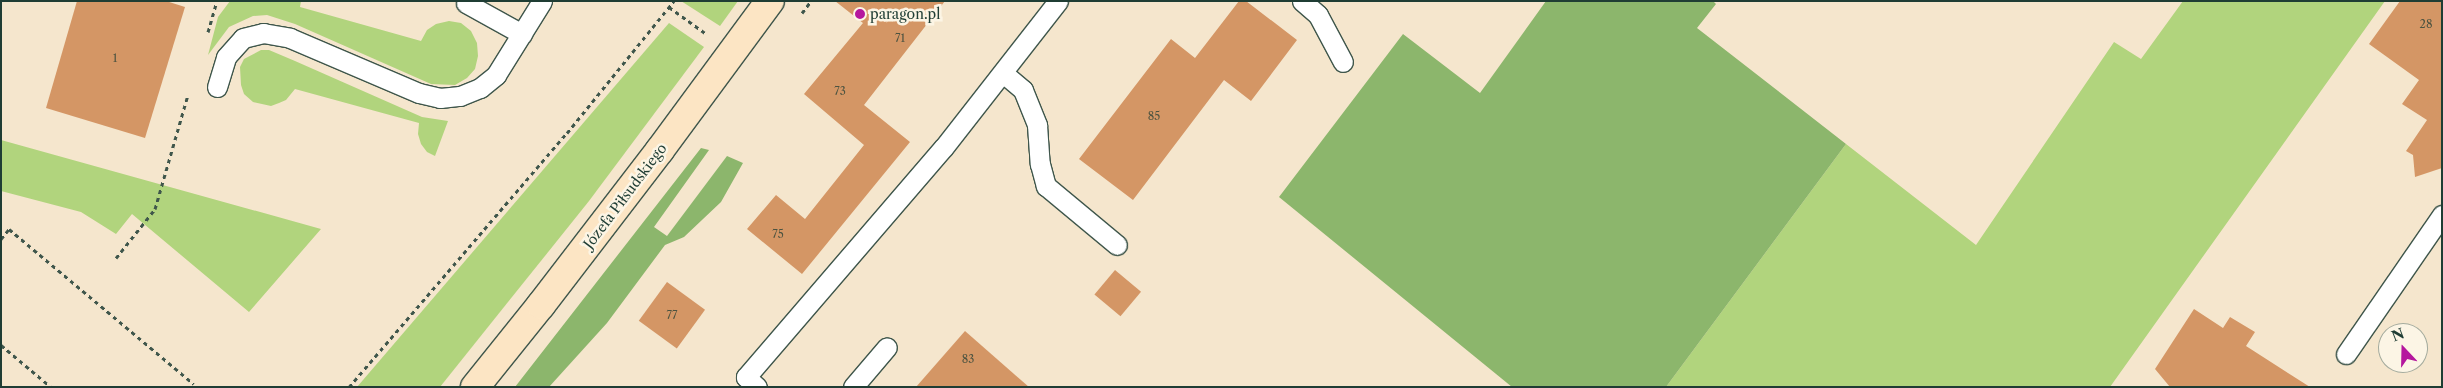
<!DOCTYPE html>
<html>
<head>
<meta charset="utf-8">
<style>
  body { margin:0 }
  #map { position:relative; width:2443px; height:388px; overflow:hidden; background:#f5e6cd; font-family:"Libre Caslon Text",serif }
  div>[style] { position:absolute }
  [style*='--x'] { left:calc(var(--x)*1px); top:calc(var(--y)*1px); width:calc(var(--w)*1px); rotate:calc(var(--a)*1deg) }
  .green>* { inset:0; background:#b1d47d }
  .forest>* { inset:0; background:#8cb66c }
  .building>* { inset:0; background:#d49665; transform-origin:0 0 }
  .path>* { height:3px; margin-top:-1.5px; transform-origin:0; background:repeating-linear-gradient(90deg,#3f564b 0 4px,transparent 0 8px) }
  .roads { filter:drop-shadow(1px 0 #3f564b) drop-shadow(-1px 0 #3f564b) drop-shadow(0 1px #3f564b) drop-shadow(0 -1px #3f564b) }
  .lane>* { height:19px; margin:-9.5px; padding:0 9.5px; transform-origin:9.5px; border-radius:9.5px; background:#fff }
  .secondary>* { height:28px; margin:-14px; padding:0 14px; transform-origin:14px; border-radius:14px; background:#fce5c4 }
  .dots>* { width:14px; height:14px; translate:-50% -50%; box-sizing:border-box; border:2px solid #fcf5e5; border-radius:50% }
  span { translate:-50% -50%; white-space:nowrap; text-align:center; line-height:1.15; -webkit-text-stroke:5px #fcf5e5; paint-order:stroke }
  .number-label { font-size:11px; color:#4c5340 }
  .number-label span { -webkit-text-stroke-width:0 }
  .poi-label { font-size:14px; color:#1f3d34 }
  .left { translate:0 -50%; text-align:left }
  .street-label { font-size:14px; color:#1f3d34 }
  .frame { position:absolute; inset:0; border:2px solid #1f3d34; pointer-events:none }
  .north { position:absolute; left:2378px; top:323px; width:50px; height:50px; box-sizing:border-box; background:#fcf5e5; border:1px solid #a4ab9e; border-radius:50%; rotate:339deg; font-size:14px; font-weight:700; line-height:20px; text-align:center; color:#1f3d34 }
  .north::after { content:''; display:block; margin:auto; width:18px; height:22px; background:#b5179e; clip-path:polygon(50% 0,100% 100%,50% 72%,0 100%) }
</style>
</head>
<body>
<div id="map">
  <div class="green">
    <div style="clip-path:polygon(230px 1px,301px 1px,300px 7px,421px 41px,427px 30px,436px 24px,449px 21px,461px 23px,471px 31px,477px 43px,478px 56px,475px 69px,467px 78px,455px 85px,431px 84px,295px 24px,267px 15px,253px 16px,229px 27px,208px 55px,218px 17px)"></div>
    <div style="clip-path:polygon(681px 1px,738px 1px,720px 26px)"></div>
    <div style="clip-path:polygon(2183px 1px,2385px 1px,2110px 387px,1666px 387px,1846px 144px,1976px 245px,2114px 42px,2141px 59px)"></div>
    <div style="clip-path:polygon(669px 23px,704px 47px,589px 201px,440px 387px,357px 387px)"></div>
    <div style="clip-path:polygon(261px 50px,269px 50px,295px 61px,422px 117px,448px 121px,435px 156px,427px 152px,421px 144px,418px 134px,419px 123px,295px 89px,286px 100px,279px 103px,271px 106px,253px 102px,244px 94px,241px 85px,240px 67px,244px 59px)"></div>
    <div style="clip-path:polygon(1px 140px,321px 229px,249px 312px,132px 214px,116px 234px,81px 212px,1px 191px)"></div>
  </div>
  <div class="forest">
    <div style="clip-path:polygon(1546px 1px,1713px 1px,1716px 4px,1697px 28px,1846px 144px,1666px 387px,1512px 387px,1279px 197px,1403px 34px,1480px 93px)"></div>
    <div style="clip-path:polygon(701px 148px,709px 150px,654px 227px,667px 236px,727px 156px,743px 163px,721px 202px,684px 237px,665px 245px,607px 323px,549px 387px,515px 387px)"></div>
  </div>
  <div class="building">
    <div style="clip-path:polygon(77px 1px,166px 1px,185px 7px,145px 138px,46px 108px)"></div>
    <div style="clip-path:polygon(835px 1px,945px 1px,864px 105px,910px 142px,802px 274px,747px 229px,776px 195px,805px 219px,864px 145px,804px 94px,863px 23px)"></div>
    <div style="clip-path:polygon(1239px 1px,1246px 1px,1297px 40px,1251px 101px,1224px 80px,1133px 200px,1079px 159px,1171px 39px,1195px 58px)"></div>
    <div style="clip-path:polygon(2400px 1px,2442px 1px,2442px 168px,2415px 177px,2413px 155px,2406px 151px,2427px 120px,2402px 104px,2419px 80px,2369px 44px)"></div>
    <div style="left:1115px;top:270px;width:34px;height:32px;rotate:40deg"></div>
    <div style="left:667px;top:282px;width:47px;height:48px;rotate:36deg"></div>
    <div style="clip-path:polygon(2194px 309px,2223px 328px,2230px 317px,2255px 332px,2246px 346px,2310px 387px,2170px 387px,2155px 369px)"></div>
    <div style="clip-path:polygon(965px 331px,1029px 387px,916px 387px)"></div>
  </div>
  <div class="path">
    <div style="--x:669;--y:7;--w:44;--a:35.8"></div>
    <div style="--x:802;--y:13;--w:15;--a:-53"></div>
    <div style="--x:208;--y:32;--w:32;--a:-74"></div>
    <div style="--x:1;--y:239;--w:13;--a:-51"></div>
    <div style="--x:9;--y:229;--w:241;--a:40"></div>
    <div style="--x:116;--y:258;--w:63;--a:-51.5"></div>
    <div style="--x:155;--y:209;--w:119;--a:-73.9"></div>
    <div style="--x:1;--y:345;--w:65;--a:40"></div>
    <div style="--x:349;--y:387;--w:335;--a:-49.4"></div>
    <div style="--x:567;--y:133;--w:170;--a:-51"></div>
  </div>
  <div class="roads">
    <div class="lane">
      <div style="--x:1302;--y:1;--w:21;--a:41"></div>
      <div style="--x:1318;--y:15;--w:53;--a:62"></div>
      <div style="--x:466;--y:3;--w:64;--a:29"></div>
      <div style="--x:1003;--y:73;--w:26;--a:40"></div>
      <div style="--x:1023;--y:90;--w:38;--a:68"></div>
      <div style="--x:1037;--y:125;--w:39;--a:86"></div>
      <div style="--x:1040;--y:164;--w:23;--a:75"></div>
      <div style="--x:1046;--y:186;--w:92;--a:39.7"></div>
      <div style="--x:217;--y:87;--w:31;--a:-73"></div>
      <div style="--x:226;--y:57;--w:25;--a:-48"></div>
      <div style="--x:243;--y:38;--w:21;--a:-14"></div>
      <div style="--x:263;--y:33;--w:27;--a:10"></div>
      <div style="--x:290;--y:38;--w:140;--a:23.1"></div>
      <div style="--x:419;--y:93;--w:22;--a:13"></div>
      <div style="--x:440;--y:98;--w:20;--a:-6"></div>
      <div style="--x:460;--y:96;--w:22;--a:-22"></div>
      <div style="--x:480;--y:88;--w:21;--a:-39"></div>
      <div style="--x:496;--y:75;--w:87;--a:-58.1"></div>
      <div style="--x:2346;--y:354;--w:169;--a:-55.4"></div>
      <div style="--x:757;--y:387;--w:15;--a:-138"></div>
      <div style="--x:746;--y:377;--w:303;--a:-49.3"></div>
      <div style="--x:944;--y:147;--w:185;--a:-52"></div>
      <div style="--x:853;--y:387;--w:52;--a:-49.6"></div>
    </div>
    <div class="secondary">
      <div style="--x:475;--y:387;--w:105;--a:-51.2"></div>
      <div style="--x:541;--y:305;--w:195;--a:-52.5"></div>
      <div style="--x:660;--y:150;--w:185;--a:-53.6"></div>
    </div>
  </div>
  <div class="dots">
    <div style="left:860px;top:14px;background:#b5179e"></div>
  </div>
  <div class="number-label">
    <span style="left:2426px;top:24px">28</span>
    <span style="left:900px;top:38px">71</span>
    <span style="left:115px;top:58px">1</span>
    <span style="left:840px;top:91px">73</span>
    <span style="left:1154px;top:116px">85</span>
    <span style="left:778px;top:234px">75</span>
    <span style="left:672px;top:315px">77</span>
    <span style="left:968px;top:359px">83</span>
  </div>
  <div class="poi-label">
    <span class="left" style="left:870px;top:14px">paragon.pl</span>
  </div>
  <div class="street-label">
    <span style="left:625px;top:196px;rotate:-53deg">Józefa Piłsudskiego</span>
  </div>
  <div class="frame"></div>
  <div class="north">N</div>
</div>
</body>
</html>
